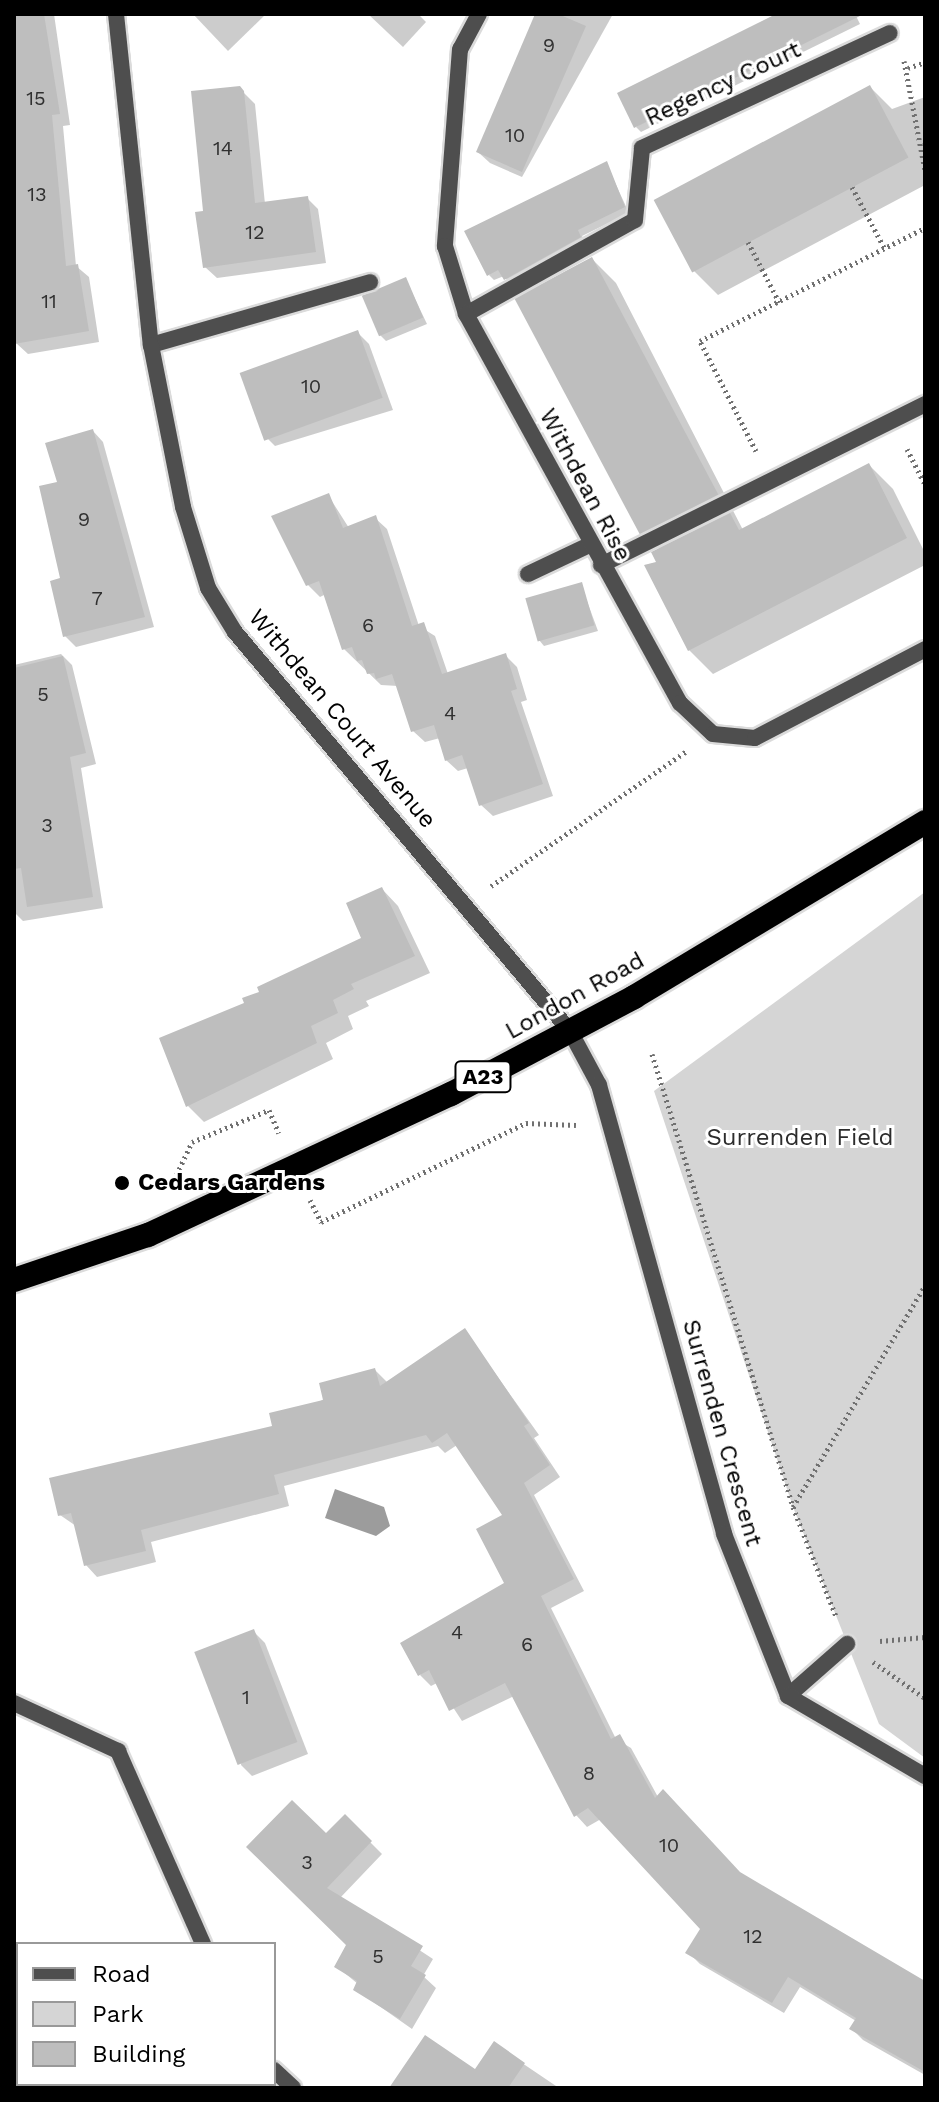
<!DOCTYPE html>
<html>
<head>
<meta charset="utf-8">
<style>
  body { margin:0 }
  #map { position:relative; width:939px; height:2102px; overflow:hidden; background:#fff; font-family:"Work Sans",sans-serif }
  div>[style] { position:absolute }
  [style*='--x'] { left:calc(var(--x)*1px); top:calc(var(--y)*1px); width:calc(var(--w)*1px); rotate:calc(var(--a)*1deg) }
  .green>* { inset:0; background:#d5d5d5 }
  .water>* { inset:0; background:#9c9c9c }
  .shadow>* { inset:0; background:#0003 }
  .building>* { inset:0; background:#bebebe; transform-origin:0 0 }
  .path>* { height:5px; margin-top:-2.5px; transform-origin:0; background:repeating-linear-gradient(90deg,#707070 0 2px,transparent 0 6px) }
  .roads { filter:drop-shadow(2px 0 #dbdbdb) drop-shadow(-2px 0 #dbdbdb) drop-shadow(0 2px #dbdbdb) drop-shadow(0 -2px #dbdbdb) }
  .lane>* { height:16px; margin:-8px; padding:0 8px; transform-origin:8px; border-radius:8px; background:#4e4e4e }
  .street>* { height:16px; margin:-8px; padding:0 8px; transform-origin:8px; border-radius:8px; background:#4e4e4e }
  .highway>* { height:24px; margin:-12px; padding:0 12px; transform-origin:12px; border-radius:12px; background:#000 }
  .dots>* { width:22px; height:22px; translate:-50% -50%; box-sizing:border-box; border:4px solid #fff; border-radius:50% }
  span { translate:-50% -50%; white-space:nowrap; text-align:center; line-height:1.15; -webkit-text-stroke:6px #fff; paint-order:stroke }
  .number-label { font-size:20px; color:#303030 }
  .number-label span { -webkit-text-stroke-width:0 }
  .shield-label span { padding:2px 6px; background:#fff; border:2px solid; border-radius:6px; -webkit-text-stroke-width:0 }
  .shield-label { font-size:22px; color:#000; font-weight:700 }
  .street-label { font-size:24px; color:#000 }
  .park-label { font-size:24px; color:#2c2c2c }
  .poi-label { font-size:24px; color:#000; font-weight:700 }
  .left { translate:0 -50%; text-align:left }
  .frame { position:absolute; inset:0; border:16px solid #000; pointer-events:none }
  .legend { position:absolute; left:16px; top:1942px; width:260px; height:144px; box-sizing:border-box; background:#fff; border:2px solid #999; margin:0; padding:10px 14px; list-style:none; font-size:24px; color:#000 }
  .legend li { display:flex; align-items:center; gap:16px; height:40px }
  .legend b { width:40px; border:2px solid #999 }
</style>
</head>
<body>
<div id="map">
  <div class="green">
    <div style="clip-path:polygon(925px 892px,925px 1758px,879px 1724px,793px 1507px,654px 1091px)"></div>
  </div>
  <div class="water">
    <div style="clip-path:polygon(335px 1489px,384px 1507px,390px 1526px,376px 1536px,325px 1518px)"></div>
  </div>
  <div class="shadow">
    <div style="clip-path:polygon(14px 14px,54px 14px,70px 125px,63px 126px,76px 266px,89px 277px,99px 342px,28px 354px,16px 343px,14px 330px)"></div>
    <div style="clip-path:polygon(193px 14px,266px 14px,228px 51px)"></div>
    <div style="clip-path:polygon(368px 14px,418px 14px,426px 22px,403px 47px)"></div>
    <div style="clip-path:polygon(537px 14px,613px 14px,522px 177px,490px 163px,478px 152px)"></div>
    <div style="clip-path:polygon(781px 14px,855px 14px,860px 24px,641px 132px,636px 127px)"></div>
    <div style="clip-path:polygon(870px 87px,892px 109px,925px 97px,925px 185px,718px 295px,694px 271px)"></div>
    <div style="clip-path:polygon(239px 88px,255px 104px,265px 204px,307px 198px,318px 209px,326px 263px,217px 278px,205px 267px,205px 212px)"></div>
    <div style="clip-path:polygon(606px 163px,629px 213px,582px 236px,586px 243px,511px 285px,504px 276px,494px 280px,489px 275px)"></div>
    <div style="clip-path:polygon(592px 259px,616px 283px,743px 530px,869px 465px,893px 489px,925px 553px,925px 565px,713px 674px,689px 650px,659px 563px,660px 550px,642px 532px)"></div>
    <div style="clip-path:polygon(406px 280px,427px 324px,386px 341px,380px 335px)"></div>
    <div style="clip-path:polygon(358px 333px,369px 344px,393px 410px,275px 446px,263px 434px)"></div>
    <div style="clip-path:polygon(93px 431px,103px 442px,154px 627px,76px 647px,65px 636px,59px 483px)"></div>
    <div style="clip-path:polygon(328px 495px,349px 528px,375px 518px,387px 529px,419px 626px,435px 636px,448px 674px,505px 655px,517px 667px,527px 700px,521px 702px,553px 796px,493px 816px,481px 805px,468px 768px,458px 771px,446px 760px,440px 738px,425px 742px,413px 731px,398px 686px,381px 685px,344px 649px,326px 594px,320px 597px,308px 585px)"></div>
    <div style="clip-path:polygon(581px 585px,598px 631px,544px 646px,539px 640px)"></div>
    <div style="clip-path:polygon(61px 654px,72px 665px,96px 764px,81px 768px,103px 908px,23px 921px,14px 912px,14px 665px)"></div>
    <div style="clip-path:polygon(382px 889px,398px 906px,430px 973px,366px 1001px,369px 1006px,348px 1016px,353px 1029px,326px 1043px,333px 1059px,204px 1122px,188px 1106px,246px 1004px,363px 939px)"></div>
    <div style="clip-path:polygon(465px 1331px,539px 1435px,534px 1438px,560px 1477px,534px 1495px,584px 1591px,551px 1608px,616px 1739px,631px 1748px,658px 1797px,741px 1875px,925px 1986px,925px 2075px,863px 2040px,852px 2029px,856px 2021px,800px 1987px,784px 2013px,700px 1964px,688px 1952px,702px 1928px,601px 1819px,587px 1827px,576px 1815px,514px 1696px,462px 1721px,437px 1683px,431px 1686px,420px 1675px,507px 1584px,505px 1516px,457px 1445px,445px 1453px,438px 1446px,284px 1486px,289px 1506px,151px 1542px,156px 1562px,97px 1577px,86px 1565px,76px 1526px,60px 1515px,275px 1427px,375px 1370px,388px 1383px)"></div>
    <div style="clip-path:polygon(253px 1631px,265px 1643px,308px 1754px,252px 1776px,241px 1765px)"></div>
    <div style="clip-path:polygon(345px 1817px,382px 1854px,340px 1898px,433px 1959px,423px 1976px,436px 1988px,412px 2029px,355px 1989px,358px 1984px,336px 1966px,348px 1945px,249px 1847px,326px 1835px)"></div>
    <div style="clip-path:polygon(14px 1967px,18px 1967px,18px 2084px,118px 2088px,14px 2088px)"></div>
    <div style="clip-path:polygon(494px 2044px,559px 2088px,397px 2088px,475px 2072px)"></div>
  </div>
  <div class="building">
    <div style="clip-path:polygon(14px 14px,44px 14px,60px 114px,52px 115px,66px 266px,78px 264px,89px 331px,14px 344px)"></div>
    <div style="clip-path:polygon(535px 14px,558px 14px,586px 26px,522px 172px,476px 152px)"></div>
    <div style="clip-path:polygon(776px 14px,864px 14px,634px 128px,617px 93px)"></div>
    <div style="left:870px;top:85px;width:82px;height:245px;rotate:62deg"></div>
    <div style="clip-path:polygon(240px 86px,244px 91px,255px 203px,308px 196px,316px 252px,203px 268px,195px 212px,203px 211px,191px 91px)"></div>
    <div style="clip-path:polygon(607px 161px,625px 207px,578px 230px,581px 237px,504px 280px,498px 270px,487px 276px,464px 231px)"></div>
    <div style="left:592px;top:257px;width:269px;height:88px;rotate:62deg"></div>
    <div style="left:406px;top:277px;width:44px;height:48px;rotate:67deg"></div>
    <div style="left:358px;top:330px;width:72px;height:126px;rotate:70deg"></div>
    <div style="clip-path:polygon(93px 429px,145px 617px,63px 637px,50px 581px,60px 578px,39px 486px,57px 482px,45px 443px)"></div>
    <div style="clip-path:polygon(869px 463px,907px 538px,688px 651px,644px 565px,656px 562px,651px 552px,730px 513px,739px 530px)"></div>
    <div style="clip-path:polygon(329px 493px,343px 528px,376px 515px,412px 626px,424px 622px,442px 674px,506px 653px,517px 689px,511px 691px,543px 784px,479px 806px,462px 755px,445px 761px,434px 725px,411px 732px,392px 674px,376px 679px,374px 673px,367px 674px,362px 660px,357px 661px,352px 647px,342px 650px,319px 581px,306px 586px,271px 516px)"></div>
    <div style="left:582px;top:582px;width:45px;height:59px;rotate:74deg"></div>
    <div style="clip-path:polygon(63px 656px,86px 753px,70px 757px,93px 897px,27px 907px,21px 868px,14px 869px,14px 668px)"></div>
    <div style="clip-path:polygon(382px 887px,415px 956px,351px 984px,354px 989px,333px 1000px,338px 1013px,311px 1026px,317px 1043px,186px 1107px,159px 1038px,244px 1003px,242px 998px,259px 992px,257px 987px,361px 938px,346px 903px)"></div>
    <div style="clip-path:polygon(465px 1328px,529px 1423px,524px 1426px,550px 1465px,524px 1483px,574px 1579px,541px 1596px,611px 1739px,620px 1734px,655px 1798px,663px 1789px,740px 1872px,925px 1981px,925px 2072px,849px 2029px,856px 2018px,788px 1977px,772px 2003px,685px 1953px,700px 1929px,588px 1808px,574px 1817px,505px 1683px,449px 1711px,429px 1670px,418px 1676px,400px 1643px,504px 1583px,476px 1529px,502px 1515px,447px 1433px,432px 1443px,426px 1435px,274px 1475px,279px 1494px,141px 1530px,146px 1551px,84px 1566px,71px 1513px,58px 1516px,49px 1478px,272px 1426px,269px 1413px,323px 1400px,319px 1383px,375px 1368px,380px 1386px)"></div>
    <div style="left:254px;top:1629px;width:121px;height:64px;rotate:69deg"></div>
    <div style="clip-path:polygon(292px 1800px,326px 1833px,345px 1814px,372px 1841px,327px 1888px,423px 1946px,411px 1966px,426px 1975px,400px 2019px,353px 1990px,357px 1981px,334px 1967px,346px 1945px,246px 1847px)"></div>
    <div style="clip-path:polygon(425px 2035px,475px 2069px,494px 2041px,525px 2063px,508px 2088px,389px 2088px)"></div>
  </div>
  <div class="path">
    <div style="--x:904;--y:61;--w:111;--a:79.1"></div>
    <div style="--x:908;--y:68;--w:18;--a:-19"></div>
    <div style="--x:852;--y:187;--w:70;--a:62"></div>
    <div style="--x:748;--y:242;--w:68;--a:62.7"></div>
    <div style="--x:907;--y:449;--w:39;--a:63"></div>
    <div style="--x:756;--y:451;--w:123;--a:-117"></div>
    <div style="--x:700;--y:341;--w:252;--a:-26.7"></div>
    <div style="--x:491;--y:886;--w:238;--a:-34.6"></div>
    <div style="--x:652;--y:1054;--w:474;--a:72.7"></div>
    <div style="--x:793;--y:1507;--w:117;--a:68.5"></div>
    <div style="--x:174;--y:1180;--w:42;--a:-64.7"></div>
    <div style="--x:192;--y:1142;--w:83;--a:-22.6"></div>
    <div style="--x:269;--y:1110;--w:25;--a:67"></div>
    <div style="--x:310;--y:1200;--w:25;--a:63"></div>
    <div style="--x:321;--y:1222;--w:228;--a:-25.8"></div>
    <div style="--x:526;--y:1123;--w:50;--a:2.3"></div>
    <div style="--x:793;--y:1507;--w:257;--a:-59.2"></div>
    <div style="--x:880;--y:1641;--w:45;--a:-5.1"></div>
    <div style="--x:873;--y:1662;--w:63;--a:34.7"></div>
  </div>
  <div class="roads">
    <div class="lane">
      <div style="--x:466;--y:314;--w:193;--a:-29.1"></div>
      <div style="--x:635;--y:220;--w:72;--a:-84.4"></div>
      <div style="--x:642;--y:148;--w:273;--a:-24.9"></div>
      <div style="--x:151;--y:345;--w:228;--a:-16"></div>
      <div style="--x:601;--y:565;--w:362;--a:-26.4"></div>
      <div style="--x:528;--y:574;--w:68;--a:-25.4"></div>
      <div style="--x:788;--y:1696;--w:79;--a:-41.4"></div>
    </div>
    <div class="street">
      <div style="--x:116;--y:14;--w:333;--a:84"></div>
      <div style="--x:151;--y:345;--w:165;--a:78.8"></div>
      <div style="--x:183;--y:507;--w:85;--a:72.8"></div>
      <div style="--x:208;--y:588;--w:52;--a:58.5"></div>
      <div style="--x:235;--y:632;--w:521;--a:49.98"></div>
      <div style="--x:570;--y:1031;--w:61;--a:61.8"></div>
      <div style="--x:599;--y:1085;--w:466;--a:74.4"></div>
      <div style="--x:724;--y:1534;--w:174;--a:68.4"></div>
      <div style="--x:788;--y:1696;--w:159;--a:30.3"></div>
      <div style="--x:479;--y:14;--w:40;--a:118"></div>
      <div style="--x:460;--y:49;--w:198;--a:94.4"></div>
      <div style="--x:445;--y:246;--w:71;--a:72.8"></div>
      <div style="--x:466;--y:314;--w:444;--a:61.2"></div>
      <div style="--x:680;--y:703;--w:45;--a:43.2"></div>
      <div style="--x:713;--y:734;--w:42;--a:5.4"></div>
      <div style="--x:755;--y:738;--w:192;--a:-27.6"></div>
      <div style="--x:14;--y:1703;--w:115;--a:24.8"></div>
      <div style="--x:118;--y:1751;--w:211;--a:66.2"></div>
      <div style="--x:274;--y:2070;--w:26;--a:43"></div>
    </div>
    <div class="highway">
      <div style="--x:14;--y:1280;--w:141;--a:-18.6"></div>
      <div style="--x:148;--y:1235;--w:334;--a:-25"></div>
      <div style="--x:451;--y:1094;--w:207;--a:-27.9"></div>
      <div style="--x:634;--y:997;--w:340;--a:-31"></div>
    </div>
  </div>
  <div class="dots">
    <div style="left:122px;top:1183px;background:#000"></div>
  </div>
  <div class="number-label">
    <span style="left:549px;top:45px">9</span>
    <span style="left:36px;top:98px">15</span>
    <span style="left:515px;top:135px">10</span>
    <span style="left:223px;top:148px">14</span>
    <span style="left:37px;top:194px">13</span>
    <span style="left:255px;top:232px">12</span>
    <span style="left:49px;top:301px">11</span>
    <span style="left:311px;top:386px">10</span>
    <span style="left:84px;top:519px">9</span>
    <span style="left:97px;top:598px">7</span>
    <span style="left:368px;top:625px">6</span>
    <span style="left:43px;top:694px">5</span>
    <span style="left:450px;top:713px">4</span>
    <span style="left:47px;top:825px">3</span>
    <span style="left:457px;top:1632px">4</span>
    <span style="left:527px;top:1644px">6</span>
    <span style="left:246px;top:1697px">1</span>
    <span style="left:589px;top:1773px">8</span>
    <span style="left:669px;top:1845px">10</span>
    <span style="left:307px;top:1862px">3</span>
    <span style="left:753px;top:1936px">12</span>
    <span style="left:378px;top:1956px">5</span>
  </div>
  <div class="shield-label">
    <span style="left:483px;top:1077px">A23</span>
  </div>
  <div class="street-label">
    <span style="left:723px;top:84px;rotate:-25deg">Regency Court</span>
    <span style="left:585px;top:485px;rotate:62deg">Withdean Rise</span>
    <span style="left:342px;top:719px;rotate:50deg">Withdean Court Avenue</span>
    <span style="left:575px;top:996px;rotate:-29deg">London Road</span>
    <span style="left:722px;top:1433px;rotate:74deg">Surrenden Crescent</span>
  </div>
  <div class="park-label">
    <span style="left:800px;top:1138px">Surrenden Field</span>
  </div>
  <div class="poi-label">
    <span class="left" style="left:138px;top:1183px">Cedars Gardens</span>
  </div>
  <div class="frame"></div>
  <ul class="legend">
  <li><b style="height:10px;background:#4e4e4e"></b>Road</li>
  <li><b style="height:22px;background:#d5d5d5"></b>Park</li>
  <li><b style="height:22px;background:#bebebe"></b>Building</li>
  </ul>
</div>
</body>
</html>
